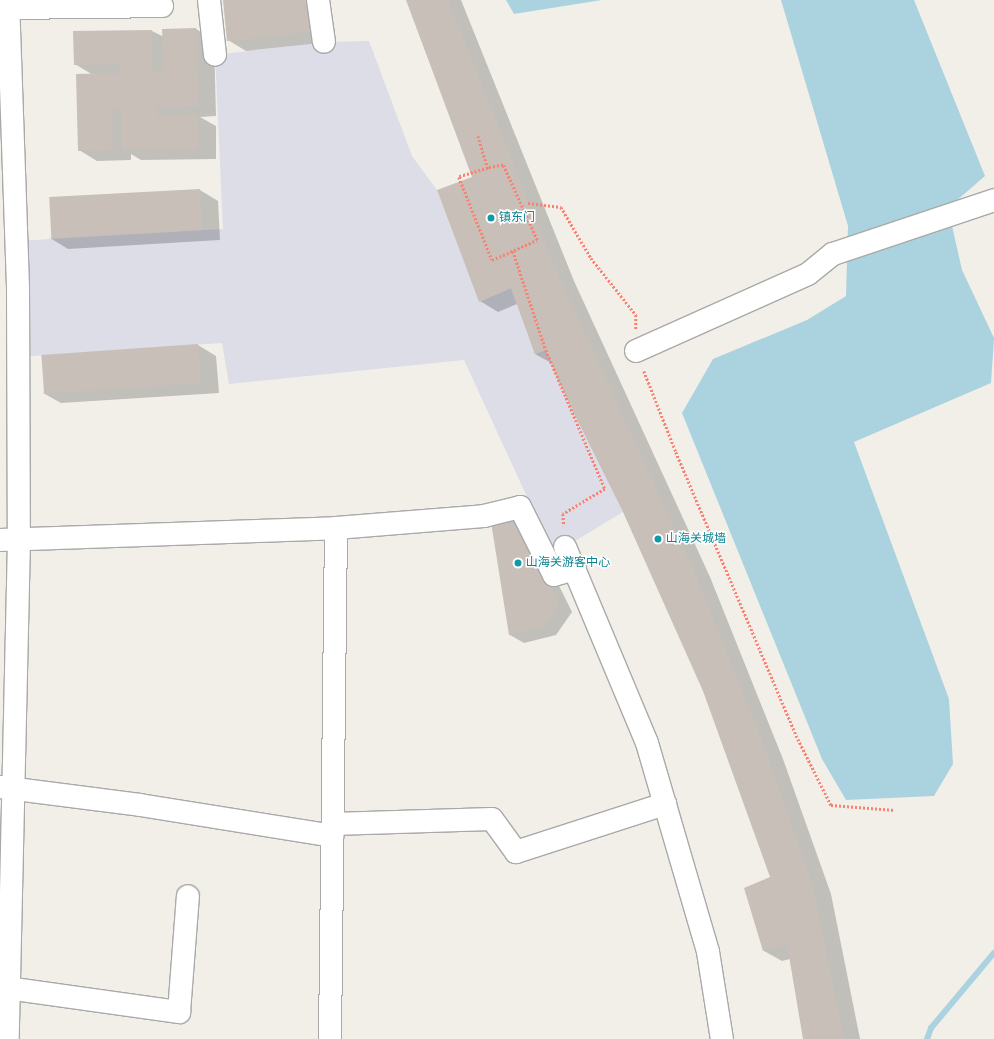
<!DOCTYPE html>
<html>
<head>
<meta charset="utf-8">
<style>
  body { margin:0 }
  #map { position:relative; width:994px; height:1039px; overflow:hidden; background:#f2efe9; font-family:"Public Sans","Noto Sans SC",sans-serif }
  div>[style] { position:absolute }
  [style*='--x'] { left:calc(var(--x)*1px); top:calc(var(--y)*1px); width:calc(var(--w)*1px); rotate:calc(var(--a)*1deg) }
  .plaza>* { inset:0; background:#dddde8 }
  .water>* { inset:0; background:#aad3df }
  .shadow>* { inset:0; background:#0003 }
  .stream>* { height:6px; margin:-3px; padding:0 3px; transform-origin:3px; border-radius:3px; background:#aad3df }
  .building>* { inset:0; background:#c7bfb8; transform-origin:0 0 }
  .path>* { height:2.5px; margin-top:-1.25px; transform-origin:0; background:repeating-linear-gradient(90deg,#fa8072 0 2px,transparent 0 4px) }
  .roads { filter:drop-shadow(1px 0 #a9a9a9) drop-shadow(-1px 0 #a9a9a9) drop-shadow(0 1px #a9a9a9) drop-shadow(0 -1px #a9a9a9) }
  .minor>* { height:22px; margin:-11px; padding:0 11px; transform-origin:11px; border-radius:11px; background:#fff }
  .dots>* { width:11px; height:11px; translate:-50% -50%; box-sizing:border-box; border:2px solid #fff; border-radius:50% }
  span { translate:-50% -50%; white-space:nowrap; text-align:center; line-height:1.15; -webkit-text-stroke:3px #fff; paint-order:stroke }
  .culture-label { font-size:12px; color:#0d838f }
  .left { translate:0 -50%; text-align:left }
</style>
</head>
<body>
<div id="map">
  <div class="plaza">
    <div style="clip-path:polygon(369px 41px,412px 156px,437px 190px,479px 302px,511px 288px,535px 354px,546px 350px,623px 512px,565px 547px,551px 549px,464px 360px,229px 384px,222px 343px,18px 357px,17px 241px,223px 229px,215px 55px,324px 42px)"></div>
  </div>
  <div class="water">
    <div style="clip-path:polygon(506px 0,602px 0,514px 14px)"></div>
    <div style="clip-path:polygon(781px 0,914px 0,985px 176px,948px 208px,962px 270px,994px 338px,991px 383px,854px 442px,949px 699px,953px 764px,934px 796px,846px 800px,822px 759px,682px 413px,713px 359px,807px 320px,846px 296px,848px 226px)"></div>
  </div>
  <div class="shadow">
    <div style="clip-path:polygon(224px 0,323px 0,328px 42px,246px 51px,228px 40px)"></div>
    <div style="clip-path:polygon(407px 0,461px 0,574px 281px,710px 577px,783px 759px,831px 894px,860px 1039px,804px 1039px,790px 959px,782px 961px,764px 951px,771px 878px,704px 690px,624px 512px,553px 364px,535px 354px,517px 304px,498px 312px,480px 301px,473px 177px)"></div>
    <div style="clip-path:polygon(196px 29px,214px 40px,216px 116px,200px 117px,216px 126px,216px 159px,141px 160px,131px 154px,131px 160px,97px 161px,79px 150px,93px 75px,75px 64px,152px 31px,164px 37px)"></div>
    <div style="clip-path:polygon(200px 190px,218px 201px,220px 240px,68px 249px,50px 238px)"></div>
    <div style="clip-path:polygon(198px 345px,216px 356px,219px 393px,61px 403px,43px 393px)"></div>
    <div style="clip-path:polygon(529px 525px,572px 612px,556px 635px,524px 643px,510px 635px)"></div>
  </div>
  <div class="stream">
    <div style="--x:927;--y:1039;--w:12;--a:-70"></div>
    <div style="--x:931;--y:1028;--w:98;--a:-50"></div>
  </div>
  <div class="building">
    <div style="clip-path:polygon(223px 0,306px 0,310px 32px,227px 41px)"></div>
    <div style="clip-path:polygon(406px 0,448px 0,556px 270px,692px 566px,765px 748px,812px 883px,844px 1039px,803px 1039px,787px 944px,763px 951px,744px 888px,770px 877px,703px 691px,623px 512px,558px 381px,546px 350px,535px 354px,511px 288px,479px 302px,437px 190px,472px 177px)"></div>
    <div style="clip-path:polygon(196px 28px,198px 106px,156px 107px,157px 115px,197px 114px,198px 149px,122px 150px,121px 109px,112px 109px,113px 150px,78px 151px,76px 74px,120px 73px,120px 64px,74px 65px,73px 31px,152px 30px,153px 72px,164px 72px,162px 29px)"></div>
    <div style="left:200px;top:189px;width:41px;height:151px;rotate:87deg"></div>
    <div style="left:198px;top:344px;width:39px;height:157px;rotate:86deg"></div>
    <div style="clip-path:polygon(515px 516px,559px 604px,542px 627px,509px 635px,491px 522px)"></div>
  </div>
  <div class="path">
    <div style="--x:478;--y:136;--w:34;--a:73"></div>
    <div style="--x:488;--y:168;--w:30;--a:163"></div>
    <div style="--x:459;--y:177;--w:89;--a:68.3"></div>
    <div style="--x:492;--y:260;--w:49;--a:-24"></div>
    <div style="--x:537;--y:240;--w:82;--a:-114.4"></div>
    <div style="--x:503;--y:165;--w:15;--a:169"></div>
    <div style="--x:528;--y:203;--w:33;--a:7"></div>
    <div style="--x:561;--y:207;--w:59;--a:59.5"></div>
    <div style="--x:591;--y:258;--w:73;--a:51.7"></div>
    <div style="--x:636;--y:315;--w:14;--a:90"></div>
    <div style="--x:513;--y:251;--w:104;--a:71.6"></div>
    <div style="--x:546;--y:350;--w:151;--a:67"></div>
    <div style="--x:605;--y:489;--w:49;--a:149.2"></div>
    <div style="--x:563;--y:514;--w:12;--a:85"></div>
    <div style="--x:644;--y:371;--w:87;--a:68.4"></div>
    <div style="--x:676;--y:452;--w:312;--a:67"></div>
    <div style="--x:798;--y:739;--w:74;--a:63.4"></div>
    <div style="--x:831;--y:805;--w:64;--a:4.5"></div>
  </div>
  <div class="roads">
    <div class="minor">
      <div style="--x:8;--y:0;--w:289;--a:88"></div>
      <div style="--x:18;--y:289;--w:251;--a:89.8"></div>
      <div style="--x:19;--y:540;--w:499;--a:91.3"></div>
      <div style="--x:209;--y:0;--w:55;--a:83.8"></div>
      <div style="--x:318;--y:0;--w:42;--a:81.9"></div>
      <div style="--x:8;--y:8;--w:154;--a:-0.7"></div>
      <div style="--x:636;--y:351;--w:188;--a:-24.1"></div>
      <div style="--x:808;--y:274;--w:32;--a:-39"></div>
      <div style="--x:833;--y:254;--w:170;--a:-18.5"></div>
      <div style="--x:0;--y:540;--w:336;--a:-2"></div>
      <div style="--x:336;--y:528;--w:148;--a:-4.6"></div>
      <div style="--x:484;--y:516;--w:37;--a:-14"></div>
      <div style="--x:520;--y:507;--w:76;--a:63.4"></div>
      <div style="--x:554;--y:575;--w:22;--a:-16"></div>
      <div style="--x:565;--y:547;--w:212;--a:67.3"></div>
      <div style="--x:647;--y:743;--w:218;--a:73.7"></div>
      <div style="--x:708;--y:952;--w:88;--a:80.9"></div>
      <div style="--x:0;--y:787;--w:141;--a:7.3"></div>
      <div style="--x:140;--y:805;--w:195;--a:9.1"></div>
      <div style="--x:333;--y:824;--w:159;--a:-1.8"></div>
      <div style="--x:492;--y:819;--w:41;--a:54"></div>
      <div style="--x:516;--y:852;--w:157;--a:-17.9"></div>
      <div style="--x:0;--y:987;--w:181;--a:8"></div>
      <div style="--x:179;--y:1012;--w:116;--a:-85.6"></div>
      <div style="--x:330;--y:1039;--w:511;--a:-89.33"></div>
    </div>
  </div>
  <div class="dots">
    <div style="left:491px;top:218px;background:#0f9aa8"></div>
    <div style="left:658px;top:539px;background:#0f9aa8"></div>
    <div style="left:518px;top:563px;background:#0f9aa8"></div>
  </div>
  <div class="culture-label">
    <span class="left" style="left:499px;top:218px">镇东门</span>
    <span class="left" style="left:666px;top:539px">山海关城墙</span>
    <span class="left" style="left:526px;top:563px">山海关游客中心</span>
  </div>
</div>
</body>
</html>
